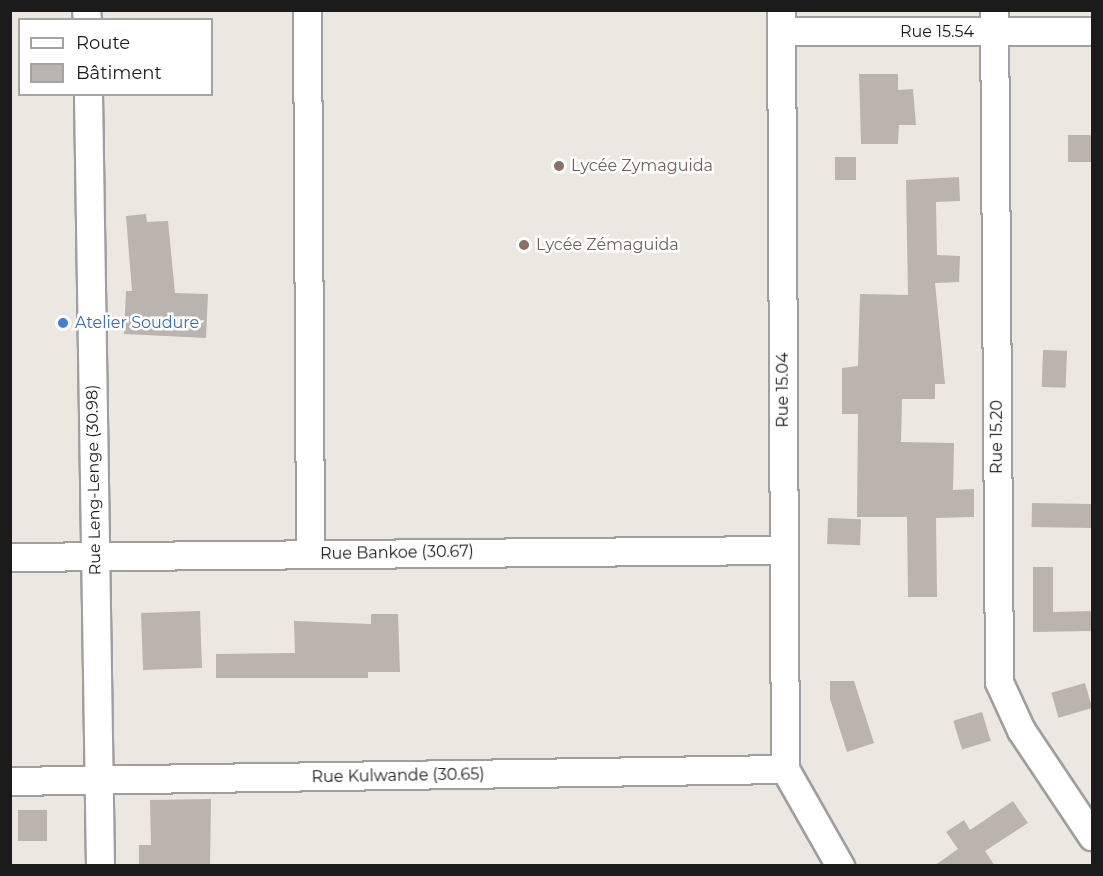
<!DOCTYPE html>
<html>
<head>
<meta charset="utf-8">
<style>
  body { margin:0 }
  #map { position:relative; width:1103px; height:876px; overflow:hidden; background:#ece8e1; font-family:Montserrat,sans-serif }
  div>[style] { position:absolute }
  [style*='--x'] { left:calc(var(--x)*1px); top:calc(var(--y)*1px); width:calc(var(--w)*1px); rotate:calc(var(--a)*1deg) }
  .building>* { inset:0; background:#bbb3ae; transform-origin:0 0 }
  .roads { filter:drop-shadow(2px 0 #9f9f9f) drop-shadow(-2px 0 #9f9f9f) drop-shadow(0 2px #9f9f9f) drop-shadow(0 -2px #9f9f9f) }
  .street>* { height:27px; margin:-13.5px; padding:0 13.5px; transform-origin:13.5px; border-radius:13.5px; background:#fff }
  .dots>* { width:16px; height:16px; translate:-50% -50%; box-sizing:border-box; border:3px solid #fff; border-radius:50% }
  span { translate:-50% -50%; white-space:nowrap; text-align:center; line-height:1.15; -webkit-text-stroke:5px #fff; paint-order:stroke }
  .street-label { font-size:16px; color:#1b1b1b }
  .education-label { font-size:16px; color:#785e54 }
  .left { translate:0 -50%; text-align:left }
  .shop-label { font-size:16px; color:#366cbe }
  .frame { position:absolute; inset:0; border:12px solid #1b1b1b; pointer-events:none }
  .legend { position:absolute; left:18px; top:18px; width:195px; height:78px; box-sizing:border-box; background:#fff; border:2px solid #a4a4a4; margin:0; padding:8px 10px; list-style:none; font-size:18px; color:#1b1b1b }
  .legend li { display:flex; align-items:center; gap:12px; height:30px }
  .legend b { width:30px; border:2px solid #a4a4a4 }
</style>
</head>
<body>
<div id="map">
  <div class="building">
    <div style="clip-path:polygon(859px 74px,898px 74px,898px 90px,913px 89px,916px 125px,899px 125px,898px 144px,861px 144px)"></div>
    <div style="left:1092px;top:135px;width:27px;height:24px;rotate:90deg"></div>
    <div style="left:835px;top:157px;width:21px;height:23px"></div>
    <div style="clip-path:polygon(959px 177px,960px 201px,936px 202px,937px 255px,960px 256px,959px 282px,935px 283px,945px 384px,935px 384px,935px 399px,902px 399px,901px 442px,954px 443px,953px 490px,974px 489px,974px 517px,936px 518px,937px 597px,908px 597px,907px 517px,857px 517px,858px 414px,842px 414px,842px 368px,858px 366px,860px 294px,908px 295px,906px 180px)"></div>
    <div style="clip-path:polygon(146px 214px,147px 222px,168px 221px,175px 293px,208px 294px,206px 338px,124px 334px,126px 291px,132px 291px,126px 216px)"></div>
    <div style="left:1043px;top:350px;width:24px;height:37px;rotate:2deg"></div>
    <div style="left:1032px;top:503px;width:60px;height:24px;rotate:1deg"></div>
    <div style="left:828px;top:518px;width:33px;height:26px;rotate:2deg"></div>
    <div style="clip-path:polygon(1033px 567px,1053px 567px,1053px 612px,1092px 611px,1092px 631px,1033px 632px)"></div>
    <div style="left:200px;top:611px;width:57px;height:59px;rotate:88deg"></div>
    <div style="clip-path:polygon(371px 614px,398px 614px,400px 672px,368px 672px,368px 678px,216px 678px,216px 654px,295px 653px,294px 621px,371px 624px)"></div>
    <div style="clip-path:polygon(830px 681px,854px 681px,874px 743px,847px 752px,830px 699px)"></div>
    <div style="left:1085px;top:683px;width:26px;height:35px;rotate:74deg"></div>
    <div style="left:982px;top:712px;width:30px;height:30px;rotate:73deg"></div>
    <div style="clip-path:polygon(211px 799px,210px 866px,139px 866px,139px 845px,151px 845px,150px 800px)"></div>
    <div style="clip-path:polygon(1013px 801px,1028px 823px,985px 851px,995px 866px,934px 866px,958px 849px,946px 832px,964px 820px,970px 830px)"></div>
    <div style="left:47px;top:810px;width:31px;height:29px;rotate:90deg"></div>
  </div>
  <div class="roads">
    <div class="street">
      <div style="--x:86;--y:10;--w:10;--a:84"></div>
      <div style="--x:307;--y:10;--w:544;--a:89.68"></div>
      <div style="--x:781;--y:10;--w:759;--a:89.7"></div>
      <div style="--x:785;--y:769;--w:112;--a:60.4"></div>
      <div style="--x:994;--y:10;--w:672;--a:89.57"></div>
      <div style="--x:999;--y:682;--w:53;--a:65.4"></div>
      <div style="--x:1021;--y:730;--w:128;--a:56.2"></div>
      <div style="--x:781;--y:31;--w:311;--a:0"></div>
      <div style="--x:88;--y:94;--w:772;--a:89.11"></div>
      <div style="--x:10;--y:557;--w:774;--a:-0.52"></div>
      <div style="--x:10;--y:781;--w:775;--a:-0.89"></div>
    </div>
  </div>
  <div class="dots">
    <div style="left:559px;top:166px;background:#8d6e63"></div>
    <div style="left:524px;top:245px;background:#8d6e63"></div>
    <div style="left:63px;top:323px;background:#3f7fe0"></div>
  </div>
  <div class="street-label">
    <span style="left:937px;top:32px">Rue 15.54</span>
    <span style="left:783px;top:390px;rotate:-90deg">Rue 15.04</span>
    <span style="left:997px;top:437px;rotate:-90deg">Rue 15.20</span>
    <span style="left:94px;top:480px;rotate:-91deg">Rue Leng-Lenge (30.98)</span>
    <span style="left:397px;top:553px;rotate:-1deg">Rue Bankoe (30.67)</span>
    <span style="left:398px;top:776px;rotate:-1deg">Rue Kulwande (30.65)</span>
  </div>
  <div class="education-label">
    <span class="left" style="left:571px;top:166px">Lycée Zymaguida</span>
    <span class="left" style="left:536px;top:245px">Lycée Zémaguida</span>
  </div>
  <div class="shop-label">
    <span class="left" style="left:75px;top:323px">Atelier Soudure</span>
  </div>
  <div class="frame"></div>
  <ul class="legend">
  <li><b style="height:8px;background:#fff"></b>Route</li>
  <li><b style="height:16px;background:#bbb3ae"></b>Bâtiment</li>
  </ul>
</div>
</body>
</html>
